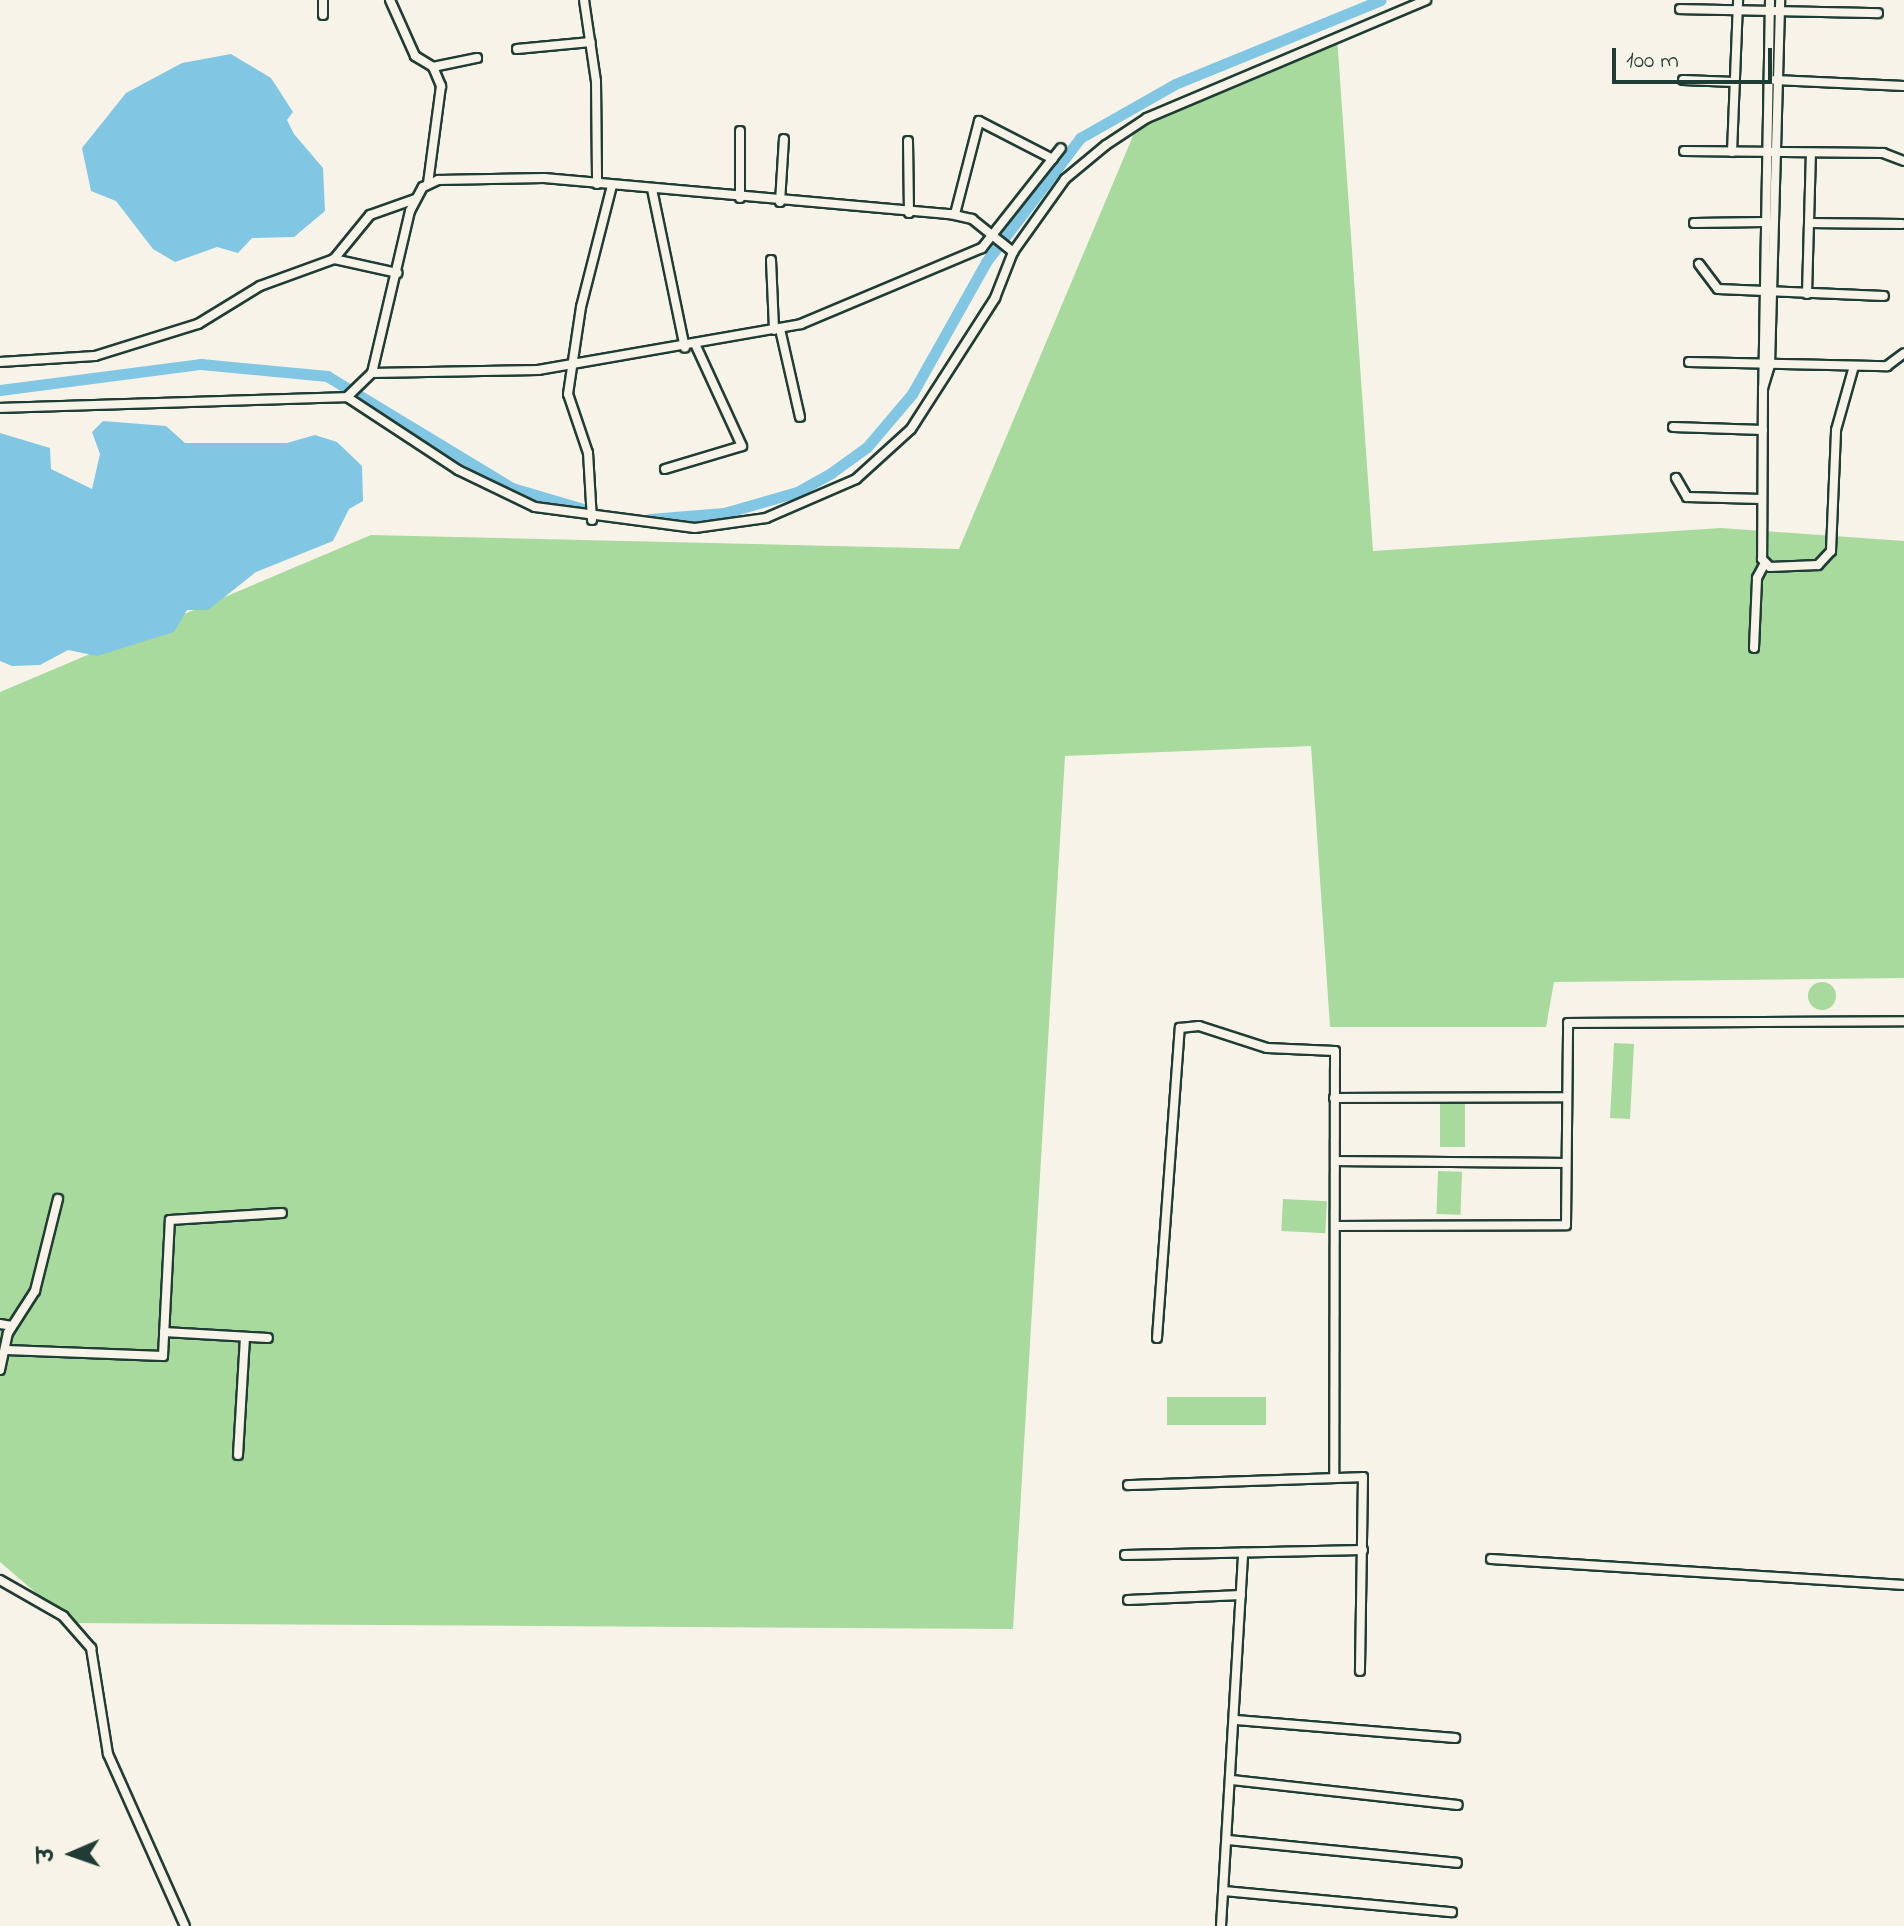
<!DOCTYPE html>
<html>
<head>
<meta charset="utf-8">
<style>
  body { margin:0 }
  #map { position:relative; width:1904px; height:1926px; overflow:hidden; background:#f7f3e8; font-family:"Indie Flower","Playpen Sans Deva",sans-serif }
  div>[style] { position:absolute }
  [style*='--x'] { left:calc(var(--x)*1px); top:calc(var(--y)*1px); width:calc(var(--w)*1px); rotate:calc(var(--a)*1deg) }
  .green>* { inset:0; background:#a7da9c; transform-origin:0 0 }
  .round { border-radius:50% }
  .water>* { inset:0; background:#81c6e2 }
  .canal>* { height:11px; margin:-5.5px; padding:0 5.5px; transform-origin:5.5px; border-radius:5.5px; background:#81c6e2 }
  .roads { filter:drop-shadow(2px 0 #1f3d34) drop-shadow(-2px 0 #1f3d34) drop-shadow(0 2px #1f3d34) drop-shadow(0 -2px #1f3d34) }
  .street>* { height:8px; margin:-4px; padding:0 4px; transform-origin:4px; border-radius:4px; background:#f7f3e8 }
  span { translate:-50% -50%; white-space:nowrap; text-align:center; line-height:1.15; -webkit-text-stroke:7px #f7f3e8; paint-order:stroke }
  .north { position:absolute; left:32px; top:1814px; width:80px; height:80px; -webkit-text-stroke:6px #f7f3e8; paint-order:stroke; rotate:268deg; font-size:22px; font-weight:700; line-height:32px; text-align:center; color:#1f3d34 }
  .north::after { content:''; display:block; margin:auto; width:28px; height:36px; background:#1f3d34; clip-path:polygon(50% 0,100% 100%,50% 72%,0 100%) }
  .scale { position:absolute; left:1612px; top:48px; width:160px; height:36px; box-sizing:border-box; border:4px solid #1f3d34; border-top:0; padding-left:10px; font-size:24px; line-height:28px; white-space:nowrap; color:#1f3d34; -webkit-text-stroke:6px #f7f3e8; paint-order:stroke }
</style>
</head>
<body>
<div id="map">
  <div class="green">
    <div style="clip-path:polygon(1337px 36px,1373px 551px,1721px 528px,1904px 541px,1904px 978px,1554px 982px,1546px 1027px,1330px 1027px,1311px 746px,1065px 756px,1013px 1629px,71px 1623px,0 1562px,0 692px,371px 535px,959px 549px,1138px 124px)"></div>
    <div class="round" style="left:1808px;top:982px;width:28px;height:28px"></div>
    <div style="left:1614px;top:1043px;width:20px;height:75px;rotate:3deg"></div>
    <div style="left:1440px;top:1104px;width:25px;height:43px"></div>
    <div style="left:1438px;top:1171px;width:24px;height:43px;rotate:2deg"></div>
    <div style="left:1283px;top:1199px;width:44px;height:32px;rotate:3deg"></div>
    <div style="left:1266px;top:1397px;width:28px;height:99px;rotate:90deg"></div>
  </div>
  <div class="water">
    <div style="clip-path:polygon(231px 54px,271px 78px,293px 112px,287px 120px,294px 134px,323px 168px,325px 211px,294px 237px,252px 238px,238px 253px,217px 247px,175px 262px,153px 249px,116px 201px,91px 191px,82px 148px,126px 93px,182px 63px)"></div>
    <div style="clip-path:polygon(103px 421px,166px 426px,185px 443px,287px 443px,315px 435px,337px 442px,362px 466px,363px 501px,349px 509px,333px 541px,256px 572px,208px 610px,187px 610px,174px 632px,97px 656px,68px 650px,40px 665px,12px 666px,0 661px,0 433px,50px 448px,51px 469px,92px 489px,100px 454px,92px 432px)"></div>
  </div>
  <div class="canal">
    <div style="--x:0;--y:390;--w:203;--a:-7.4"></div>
    <div style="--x:201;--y:364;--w:127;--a:5.4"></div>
    <div style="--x:327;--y:376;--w:216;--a:31.2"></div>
    <div style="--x:512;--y:488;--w:84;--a:16.5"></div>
    <div style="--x:650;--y:519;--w:74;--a:-4.6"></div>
    <div style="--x:724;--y:513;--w:76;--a:-16"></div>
    <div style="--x:797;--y:492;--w:39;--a:-29"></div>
    <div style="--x:831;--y:473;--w:44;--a:-35.8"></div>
    <div style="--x:867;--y:447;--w:70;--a:-49.7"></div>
    <div style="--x:912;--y:394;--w:151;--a:-60.7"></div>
    <div style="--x:986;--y:262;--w:156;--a:-52.8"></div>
    <div style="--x:1080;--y:138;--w:109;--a:-29.6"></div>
    <div style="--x:1175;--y:84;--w:222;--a:-22.2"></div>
  </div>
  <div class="roads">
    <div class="street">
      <div style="--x:390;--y:0;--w:61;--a:65.9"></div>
      <div style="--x:415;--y:56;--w:21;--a:31"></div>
      <div style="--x:433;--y:67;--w:21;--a:67"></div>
      <div style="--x:441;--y:86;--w:99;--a:97.6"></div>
      <div style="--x:584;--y:0;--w:82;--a:81.6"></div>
      <div style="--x:596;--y:81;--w:103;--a:89.4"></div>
      <div style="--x:1770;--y:0;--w:388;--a:91"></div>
      <div style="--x:1763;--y:388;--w:24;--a:-73"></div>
      <div style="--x:1770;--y:365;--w:365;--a:-88.4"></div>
      <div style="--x:1680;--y:9;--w:198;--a:1.2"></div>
      <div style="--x:323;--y:15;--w:15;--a:-90"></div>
      <div style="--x:517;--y:49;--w:74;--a:-5.4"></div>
      <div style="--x:433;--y:67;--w:45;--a:-11.6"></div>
      <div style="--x:1683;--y:80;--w:52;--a:2.2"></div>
      <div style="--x:1775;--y:80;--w:129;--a:2.7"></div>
      <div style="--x:740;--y:131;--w:67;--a:90"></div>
      <div style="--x:908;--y:141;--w:72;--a:89.2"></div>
      <div style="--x:1684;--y:151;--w:199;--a:0.6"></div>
      <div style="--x:1883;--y:153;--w:22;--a:21"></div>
      <div style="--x:1732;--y:152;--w:152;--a:-87.7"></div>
      <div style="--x:652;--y:189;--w:162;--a:78.3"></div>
      <div style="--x:780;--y:202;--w:63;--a:-86.4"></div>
      <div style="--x:955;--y:214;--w:96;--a:-75.5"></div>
      <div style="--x:979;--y:121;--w:83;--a:27.2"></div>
      <div style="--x:1694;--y:223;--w:71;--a:-0.8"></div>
      <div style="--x:1809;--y:223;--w:93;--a:0.6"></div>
      <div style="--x:334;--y:259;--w:65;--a:12.5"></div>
      <div style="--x:771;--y:260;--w:70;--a:87.5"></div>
      <div style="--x:1699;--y:264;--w:31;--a:53"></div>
      <div style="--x:1718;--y:289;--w:166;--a:2.4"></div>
      <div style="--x:1807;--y:294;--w:141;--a:-88.4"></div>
      <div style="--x:780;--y:329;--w:90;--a:77.2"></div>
      <div style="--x:0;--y:362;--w:95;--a:-3.6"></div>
      <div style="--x:95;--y:356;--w:108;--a:-17.3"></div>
      <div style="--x:198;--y:324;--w:73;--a:-31.5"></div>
      <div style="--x:260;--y:286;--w:79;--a:-20"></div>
      <div style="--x:334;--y:259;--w:57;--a:-50.7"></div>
      <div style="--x:370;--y:215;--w:48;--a:-19.6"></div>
      <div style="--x:1689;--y:362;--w:198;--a:1.2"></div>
      <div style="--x:1887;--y:366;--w:21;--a:-37"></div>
      <div style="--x:372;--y:373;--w:166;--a:-76.8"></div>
      <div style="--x:410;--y:211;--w:27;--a:-62"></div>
      <div style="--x:423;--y:187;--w:17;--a:-25"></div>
      <div style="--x:438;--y:180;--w:106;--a:-1.1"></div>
      <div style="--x:544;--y:178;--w:408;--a:5.1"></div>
      <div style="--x:950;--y:214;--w:23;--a:13"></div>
      <div style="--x:972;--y:219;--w:53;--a:38.8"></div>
      <div style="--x:1763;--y:388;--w:171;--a:90.3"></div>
      <div style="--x:1762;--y:559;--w:11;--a:45"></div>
      <div style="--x:1770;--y:567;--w:48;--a:-2.4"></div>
      <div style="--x:1818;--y:565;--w:19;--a:-47"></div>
      <div style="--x:1831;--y:551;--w:121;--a:-87.6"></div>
      <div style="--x:1836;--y:430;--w:66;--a:-74.3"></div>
      <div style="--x:347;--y:397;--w:35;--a:-44"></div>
      <div style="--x:372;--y:373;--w:166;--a:-1"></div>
      <div style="--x:538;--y:370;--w:267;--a:-9.9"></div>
      <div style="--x:801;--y:324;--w:196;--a:-22.8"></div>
      <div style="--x:982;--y:248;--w:127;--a:-51.7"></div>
      <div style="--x:0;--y:408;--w:347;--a:-1.8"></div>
      <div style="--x:347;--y:397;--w:133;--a:33.3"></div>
      <div style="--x:458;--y:470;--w:85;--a:25.7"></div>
      <div style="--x:535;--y:507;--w:161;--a:7.5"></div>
      <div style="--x:695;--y:528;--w:72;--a:-8"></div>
      <div style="--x:766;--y:518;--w:98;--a:-23.4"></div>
      <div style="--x:856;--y:479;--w:74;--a:-42.3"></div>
      <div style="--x:911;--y:429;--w:156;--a:-57.3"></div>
      <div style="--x:995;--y:298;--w:49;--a:-68.6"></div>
      <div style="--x:1013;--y:252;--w:90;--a:-54.5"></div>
      <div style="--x:1065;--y:179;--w:53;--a:-39.7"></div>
      <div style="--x:1106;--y:145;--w:49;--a:-33.4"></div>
      <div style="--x:1147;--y:118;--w:303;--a:-22.9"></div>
      <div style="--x:1673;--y:427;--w:90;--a:1.9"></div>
      <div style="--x:665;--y:469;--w:80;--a:-16.6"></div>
      <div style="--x:742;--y:446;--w:110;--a:-114.7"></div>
      <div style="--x:1676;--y:478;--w:22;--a:60"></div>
      <div style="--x:1687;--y:497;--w:74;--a:1.5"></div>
      <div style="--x:592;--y:520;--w:67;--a:-93.4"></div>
      <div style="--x:588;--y:453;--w:62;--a:-108.7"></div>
      <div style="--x:568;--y:394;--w:88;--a:-81.5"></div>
      <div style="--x:581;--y:307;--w:126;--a:-75.7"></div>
      <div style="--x:1754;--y:648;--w:70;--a:-87.5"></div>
      <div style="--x:1757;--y:578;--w:17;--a:-62"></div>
      <div style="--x:1334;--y:1098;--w:233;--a:-0.2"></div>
      <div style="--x:1335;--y:1161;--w:231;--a:0.5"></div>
      <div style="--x:1335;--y:1226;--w:231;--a:-0.2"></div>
      <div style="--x:1566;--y:1225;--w:202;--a:-89.4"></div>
      <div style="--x:1568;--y:1023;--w:336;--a:-0.3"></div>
      <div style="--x:0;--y:1324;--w:12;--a:9"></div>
      <div style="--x:164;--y:1332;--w:104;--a:3.3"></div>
      <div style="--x:1157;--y:1338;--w:311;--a:-85.8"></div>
      <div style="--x:1180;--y:1028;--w:19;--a:-6"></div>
      <div style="--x:1199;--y:1026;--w:71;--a:17.9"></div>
      <div style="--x:1267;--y:1048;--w:68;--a:2.5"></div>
      <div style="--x:1335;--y:1051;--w:426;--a:90.1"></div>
      <div style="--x:6;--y:1350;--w:157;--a:2.2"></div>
      <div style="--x:163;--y:1356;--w:136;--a:-87.1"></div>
      <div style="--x:170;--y:1220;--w:112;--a:-3.6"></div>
      <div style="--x:0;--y:1370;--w:38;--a:-78"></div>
      <div style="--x:8;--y:1333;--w:50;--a:-57.3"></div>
      <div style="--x:35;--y:1291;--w:95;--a:-76"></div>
      <div style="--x:238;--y:1455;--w:118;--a:-86.6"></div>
      <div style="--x:1128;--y:1485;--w:235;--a:-1.9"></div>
      <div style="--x:1363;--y:1477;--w:194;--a:90.9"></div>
      <div style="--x:1125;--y:1555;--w:238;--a:-1.2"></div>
      <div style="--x:1491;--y:1559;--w:414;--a:3.6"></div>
      <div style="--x:0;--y:1580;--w:73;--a:29.7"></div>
      <div style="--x:63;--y:1616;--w:43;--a:48.8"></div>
      <div style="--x:91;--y:1648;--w:107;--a:80.9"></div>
      <div style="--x:108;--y:1754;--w:188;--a:65.9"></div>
      <div style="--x:1128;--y:1600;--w:113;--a:-2.5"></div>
      <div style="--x:1236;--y:1720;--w:220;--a:4.7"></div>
      <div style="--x:1232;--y:1780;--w:227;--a:6.3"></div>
      <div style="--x:1228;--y:1840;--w:230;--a:5.7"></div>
      <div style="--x:1224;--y:1891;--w:229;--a:5.3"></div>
      <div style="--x:1221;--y:1926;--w:374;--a:-86.6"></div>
    </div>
  </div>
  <div class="north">उ</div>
  <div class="scale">100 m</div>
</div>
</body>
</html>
